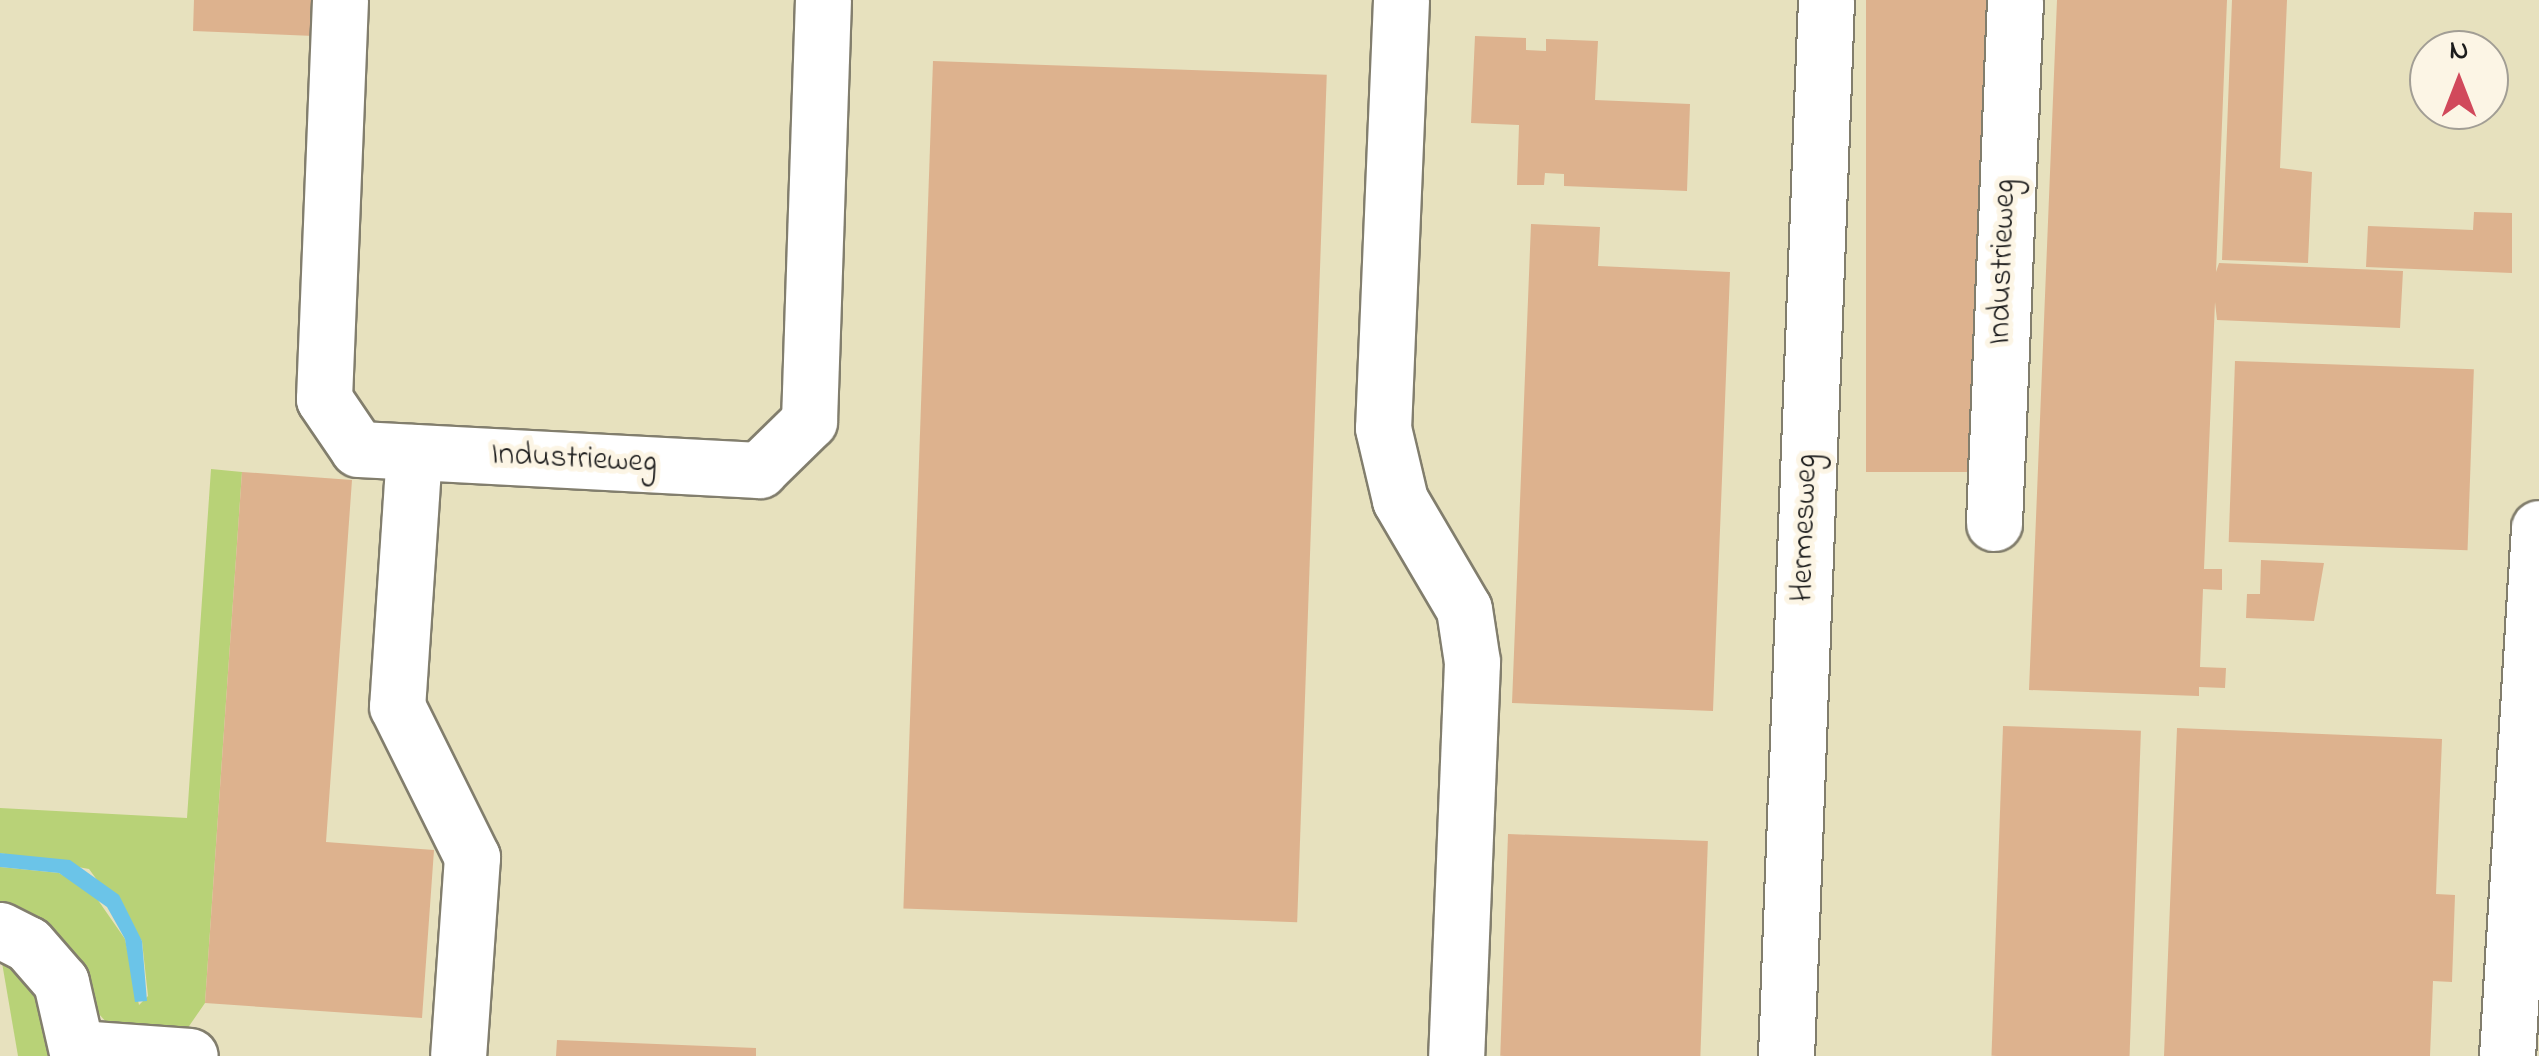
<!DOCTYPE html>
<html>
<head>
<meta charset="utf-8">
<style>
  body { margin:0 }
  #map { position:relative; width:2539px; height:1056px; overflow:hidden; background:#e7e1be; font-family:"Indie Flower",sans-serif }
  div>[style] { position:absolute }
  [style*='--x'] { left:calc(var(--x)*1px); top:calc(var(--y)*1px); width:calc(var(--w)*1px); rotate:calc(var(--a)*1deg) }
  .green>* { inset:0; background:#b8d277 }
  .water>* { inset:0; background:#6bc4e8 }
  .building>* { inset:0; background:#ddb28e; transform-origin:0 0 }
  .roads { filter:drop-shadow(2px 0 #827e6d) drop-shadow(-2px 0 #827e6d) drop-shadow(0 2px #827e6d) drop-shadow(0 -2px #827e6d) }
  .minor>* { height:55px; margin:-27.5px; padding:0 27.5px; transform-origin:27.5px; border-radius:27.5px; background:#fff }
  span { translate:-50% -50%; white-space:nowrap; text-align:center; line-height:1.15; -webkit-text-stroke:10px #fcf5e5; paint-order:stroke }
  .street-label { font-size:32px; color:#1c1c1c }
  .north { position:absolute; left:2409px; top:30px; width:100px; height:100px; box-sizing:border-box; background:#fcf5e5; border:2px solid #a29e95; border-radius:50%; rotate:0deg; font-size:28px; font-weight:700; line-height:40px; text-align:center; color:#1c1c1c }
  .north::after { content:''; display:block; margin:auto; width:35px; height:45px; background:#d1495b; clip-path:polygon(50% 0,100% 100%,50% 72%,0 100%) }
</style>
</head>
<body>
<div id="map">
  <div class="green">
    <div style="clip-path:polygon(211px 469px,242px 472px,205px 1003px,185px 1032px,108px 1024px,0 905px,0 867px,59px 873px,93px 893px,125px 939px,139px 1005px,148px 996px,142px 941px,89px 869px,0 853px,0 808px,187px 818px)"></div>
    <div style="clip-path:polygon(0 951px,40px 987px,57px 1056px,18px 1056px)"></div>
  </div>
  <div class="water">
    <div style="clip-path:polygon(0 853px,70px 860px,119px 895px,142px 941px,147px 1001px,135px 1002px,125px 939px,107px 907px,59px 873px,0 867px)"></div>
  </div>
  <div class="building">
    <div style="clip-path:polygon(194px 0,316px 0,314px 36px,193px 31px)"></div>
    <div style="left:1866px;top:0;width:121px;height:472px"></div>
    <div style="clip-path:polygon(2057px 0,2227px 0,2216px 272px,2219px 263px,2403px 271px,2400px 328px,2217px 320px,2215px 302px,2204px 569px,2222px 569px,2222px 590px,2203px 589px,2200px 667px,2226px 668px,2225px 688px,2199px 687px,2199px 696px,2029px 690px)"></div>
    <div style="clip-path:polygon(2232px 0,2287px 0,2280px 168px,2312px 172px,2308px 263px,2222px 260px)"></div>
    <div style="clip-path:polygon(1475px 36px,1526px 38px,1526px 50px,1546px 51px,1546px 39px,1598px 41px,1595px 100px,1690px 104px,1687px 191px,1564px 186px,1564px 174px,1545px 173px,1544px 185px,1517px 185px,1519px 125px,1471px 123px)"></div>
    <div style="left:933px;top:61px;width:394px;height:848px;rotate:2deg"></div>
    <div style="clip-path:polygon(2474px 212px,2512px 213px,2512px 273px,2366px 267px,2368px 226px,2473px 230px)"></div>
    <div style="clip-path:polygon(1531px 224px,1600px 227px,1598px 266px,1730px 272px,1713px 711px,1512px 703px)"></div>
    <div style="left:2235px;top:361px;width:239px;height:181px;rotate:2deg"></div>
    <div style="clip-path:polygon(242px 472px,352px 480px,326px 842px,434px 850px,422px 1018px,205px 1003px)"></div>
    <div style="clip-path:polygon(2261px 560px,2324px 563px,2314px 621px,2246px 618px,2247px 594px,2260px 594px)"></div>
    <div style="left:2003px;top:726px;width:138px;height:330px;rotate:2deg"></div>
    <div style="clip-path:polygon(2177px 728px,2442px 739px,2436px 894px,2455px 895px,2452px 982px,2433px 981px,2430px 1056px,2164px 1056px)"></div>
    <div style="left:1508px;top:834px;width:200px;height:222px;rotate:2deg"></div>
    <div style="clip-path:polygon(557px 1040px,756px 1048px,756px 1056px,556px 1056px)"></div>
  </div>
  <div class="roads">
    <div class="minor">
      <div style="--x:340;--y:0;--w:399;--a:92.3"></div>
      <div style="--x:324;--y:399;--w:60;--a:55.8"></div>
      <div style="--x:358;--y:449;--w:402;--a:3"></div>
      <div style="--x:759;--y:470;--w:70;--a:-44.4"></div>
      <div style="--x:809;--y:421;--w:421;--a:-88.1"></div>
      <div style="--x:1401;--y:0;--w:428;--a:92.4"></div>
      <div style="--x:1383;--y:428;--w:74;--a:76.7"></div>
      <div style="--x:1400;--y:500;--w:126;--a:59.6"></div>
      <div style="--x:1464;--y:609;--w:54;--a:81.4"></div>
      <div style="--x:1472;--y:662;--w:394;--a:92.3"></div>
      <div style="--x:414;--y:452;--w:255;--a:93.8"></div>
      <div style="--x:397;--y:706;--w:169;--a:63.6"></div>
      <div style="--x:472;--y:857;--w:199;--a:94"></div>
      <div style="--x:1994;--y:523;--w:523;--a:-87.7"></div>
      <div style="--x:0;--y:930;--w:31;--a:27"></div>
      <div style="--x:28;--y:944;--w:50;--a:49"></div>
      <div style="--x:61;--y:982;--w:76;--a:77.1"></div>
      <div style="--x:78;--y:1048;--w:112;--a:4.1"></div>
      <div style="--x:1786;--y:1056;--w:1057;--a:-87.83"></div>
      <div style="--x:2507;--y:1056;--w:529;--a:-86.53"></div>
    </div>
  </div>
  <div class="street-label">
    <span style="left:2004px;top:262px;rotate:-88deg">Industrieweg</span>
    <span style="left:574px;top:460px;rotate:3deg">Industrieweg</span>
    <span style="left:1806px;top:528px;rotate:-88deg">Hermesweg</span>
  </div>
  <div class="north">N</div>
</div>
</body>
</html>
